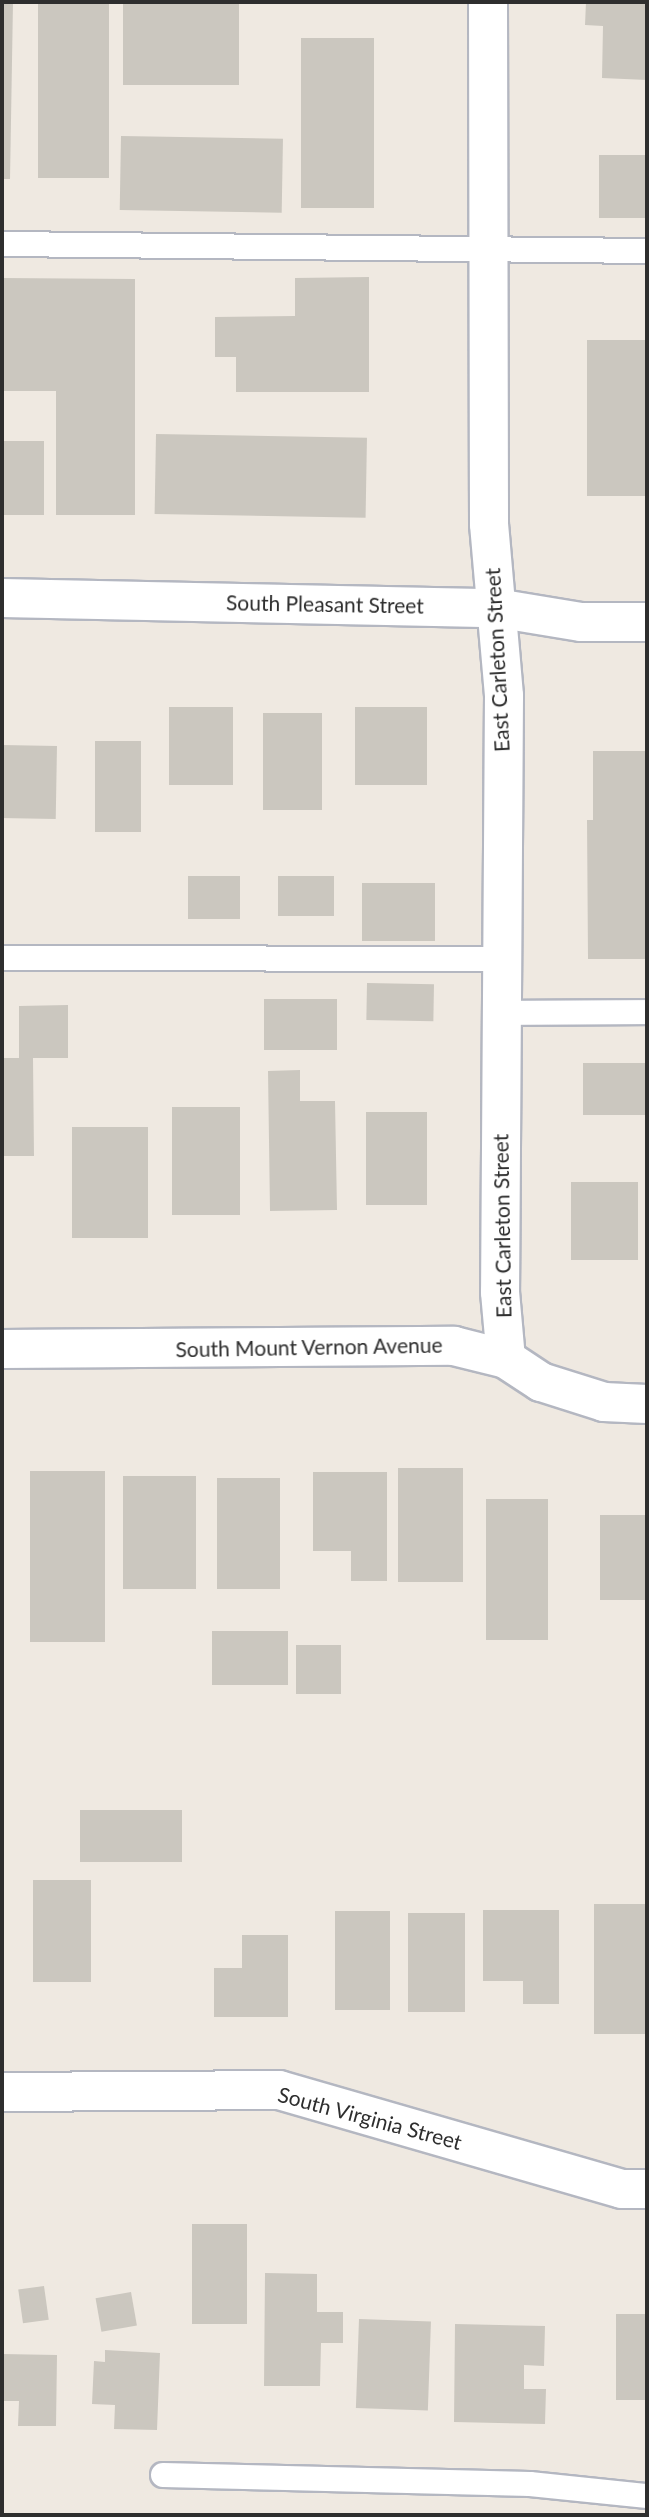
<!DOCTYPE html>
<html>
<head>
<meta charset="utf-8">
<style>
  body { margin:0 }
  #map { position:relative; width:649px; height:2517px; overflow:hidden; background:#efe9e1; font-family:Lato,sans-serif }
  div>[style] { position:absolute }
  [style*='--x'] { left:calc(var(--x)*1px); top:calc(var(--y)*1px); width:calc(var(--w)*1px); rotate:calc(var(--a)*1deg) }
  .building>* { inset:0; background:#cbc7bf; transform-origin:0 0 }
  .roads { filter:drop-shadow(2px 0 #b4b7c1) drop-shadow(-2px 0 #b4b7c1) drop-shadow(0 2px #b4b7c1) drop-shadow(0 -2px #b4b7c1) }
  .lane>* { height:24px; margin:-12px; padding:0 12px; transform-origin:12px; border-radius:12px; background:#fff }
  .street>* { height:38px; margin:-19px; padding:0 19px; transform-origin:19px; border-radius:19px; background:#fff }
  .secondary>* { height:38px; margin:-19px; padding:0 19px; transform-origin:19px; border-radius:19px; background:#fff }
  span { translate:-50% -50%; white-space:nowrap; text-align:center; line-height:1.15; -webkit-text-stroke:7px #fff; paint-order:stroke }
  .street-label { font-size:21px; color:#2e2e2e }
  .frame { position:absolute; inset:0; border:4px solid #2e2e2e; pointer-events:none }
</style>
</head>
<body>
<div id="map">
  <div class="building">
    <div style="clip-path:polygon(2px 2px,13px 2px,10px 179px,2px 179px)"></div>
    <div style="left:38px;top:2px;width:71px;height:176px"></div>
    <div style="left:123px;top:2px;width:116px;height:83px"></div>
    <div style="clip-path:polygon(586px 2px,647px 2px,647px 80px,602px 78px,603px 26px,585px 25px)"></div>
    <div style="left:374px;top:38px;width:170px;height:73px;rotate:90deg"></div>
    <div style="left:121px;top:136px;width:162px;height:74px;rotate:1deg"></div>
    <div style="left:599px;top:155px;width:48px;height:63px"></div>
    <div style="clip-path:polygon(369px 277px,369px 392px,236px 392px,236px 357px,215px 357px,215px 317px,295px 316px,295px 278px)"></div>
    <div style="clip-path:polygon(2px 278px,135px 279px,135px 515px,56px 515px,56px 391px,2px 391px)"></div>
    <div style="left:587px;top:340px;width:60px;height:156px"></div>
    <div style="left:156px;top:434px;width:211px;height:80px;rotate:1deg"></div>
    <div style="left:2px;top:441px;width:42px;height:74px"></div>
    <div style="left:169px;top:707px;width:64px;height:78px"></div>
    <div style="left:355px;top:707px;width:72px;height:78px"></div>
    <div style="left:263px;top:713px;width:59px;height:97px"></div>
    <div style="left:95px;top:741px;width:46px;height:91px"></div>
    <div style="left:2px;top:745px;width:55px;height:73px;rotate:1deg"></div>
    <div style="clip-path:polygon(593px 751px,647px 751px,647px 959px,588px 959px,587px 820px,593px 820px)"></div>
    <div style="left:188px;top:876px;width:52px;height:43px"></div>
    <div style="left:278px;top:876px;width:56px;height:40px"></div>
    <div style="left:362px;top:883px;width:73px;height:58px"></div>
    <div style="left:367px;top:983px;width:67px;height:37px;rotate:1deg"></div>
    <div style="left:264px;top:999px;width:73px;height:51px"></div>
    <div style="clip-path:polygon(68px 1005px,68px 1058px,33px 1058px,34px 1156px,2px 1156px,2px 1058px,19px 1058px,19px 1006px)"></div>
    <div style="left:583px;top:1063px;width:64px;height:52px"></div>
    <div style="clip-path:polygon(300px 1070px,300px 1101px,335px 1101px,337px 1210px,270px 1211px,268px 1071px)"></div>
    <div style="left:172px;top:1107px;width:68px;height:108px"></div>
    <div style="left:366px;top:1112px;width:61px;height:93px"></div>
    <div style="left:72px;top:1127px;width:76px;height:111px"></div>
    <div style="left:571px;top:1182px;width:67px;height:78px"></div>
    <div style="left:398px;top:1468px;width:65px;height:114px"></div>
    <div style="left:30px;top:1471px;width:75px;height:171px"></div>
    <div style="clip-path:polygon(313px 1472px,387px 1472px,387px 1581px,351px 1581px,351px 1551px,313px 1551px)"></div>
    <div style="left:123px;top:1476px;width:73px;height:113px"></div>
    <div style="left:217px;top:1478px;width:63px;height:111px"></div>
    <div style="left:486px;top:1499px;width:62px;height:141px"></div>
    <div style="left:600px;top:1515px;width:47px;height:85px"></div>
    <div style="left:212px;top:1631px;width:76px;height:54px"></div>
    <div style="left:296px;top:1645px;width:45px;height:49px"></div>
    <div style="left:80px;top:1810px;width:102px;height:52px"></div>
    <div style="left:33px;top:1880px;width:58px;height:102px"></div>
    <div style="left:594px;top:1904px;width:52px;height:130px"></div>
    <div style="clip-path:polygon(483px 1910px,559px 1910px,559px 2004px,523px 2004px,523px 1981px,483px 1981px)"></div>
    <div style="left:335px;top:1911px;width:55px;height:99px"></div>
    <div style="left:408px;top:1913px;width:57px;height:99px"></div>
    <div style="clip-path:polygon(242px 1935px,288px 1935px,288px 2017px,214px 2017px,214px 1968px,242px 1968px)"></div>
    <div style="left:192px;top:2224px;width:55px;height:100px"></div>
    <div style="clip-path:polygon(265px 2273px,317px 2274px,317px 2312px,343px 2312px,343px 2343px,321px 2343px,320px 2386px,264px 2386px)"></div>
    <div style="left:44px;top:2286px;width:34px;height:26px;rotate:82deg"></div>
    <div style="left:131px;top:2292px;width:34px;height:36px;rotate:80deg"></div>
    <div style="left:616px;top:2314px;width:31px;height:86px"></div>
    <div style="left:359px;top:2319px;width:72px;height:89px;rotate:2deg"></div>
    <div style="clip-path:polygon(455px 2324px,545px 2326px,544px 2366px,524px 2365px,524px 2389px,546px 2389px,545px 2424px,454px 2422px)"></div>
    <div style="clip-path:polygon(105px 2350px,160px 2353px,157px 2430px,114px 2429px,115px 2405px,92px 2404px,94px 2361px,105px 2362px)"></div>
    <div style="clip-path:polygon(2px 2354px,57px 2355px,56px 2426px,18px 2426px,19px 2401px,2px 2401px)"></div>
  </div>
  <div class="roads">
    <div class="lane">
      <div style="--x:2;--y:244;--w:645;--a:0.62"></div>
      <div style="--x:2;--y:958;--w:500;--a:0.11"></div>
      <div style="--x:500;--y:1013;--w:147;--a:-0.4"></div>
      <div style="--x:163;--y:2475;--w:367;--a:1.4"></div>
      <div style="--x:530;--y:2484;--w:118;--a:5.9"></div>
    </div>
    <div class="street">
      <div style="--x:2;--y:598;--w:494;--a:1.2"></div>
      <div style="--x:496;--y:608;--w:86;--a:9.4"></div>
      <div style="--x:581;--y:622;--w:66;--a:0"></div>
      <div style="--x:2;--y:2092;--w:277;--a:-0.4"></div>
      <div style="--x:279;--y:2090;--w:357;--a:16.1"></div>
      <div style="--x:622;--y:2189;--w:25;--a:0"></div>
    </div>
    <div class="secondary">
      <div style="--x:488;--y:2;--w:522;--a:89.89"></div>
      <div style="--x:489;--y:524;--w:173;--a:85"></div>
      <div style="--x:504;--y:696;--w:596;--a:90.38"></div>
      <div style="--x:500;--y:1292;--w:67;--a:84.9"></div>
      <div style="--x:2;--y:1349;--w:452;--a:-0.4"></div>
      <div style="--x:454;--y:1346;--w:54;--a:14"></div>
      <div style="--x:506;--y:1359;--w:42;--a:33.3"></div>
      <div style="--x:541;--y:1382;--w:66;--a:17.6"></div>
      <div style="--x:604;--y:1402;--w:43;--a:2.7"></div>
    </div>
  </div>
  <div class="street-label">
    <span style="left:325px;top:604px;rotate:1deg">South Pleasant Street</span>
    <span style="left:497px;top:660px;rotate:-93deg">East Carleton Street</span>
    <span style="left:502px;top:1226px;rotate:-91deg">East Carleton Street</span>
    <span style="left:309px;top:1347px;rotate:-1deg">South Mount Vernon Avenue</span>
    <span style="left:370px;top:2118px;rotate:15deg">South Virginia Street</span>
  </div>
  <div class="frame"></div>
</div>
</body>
</html>
